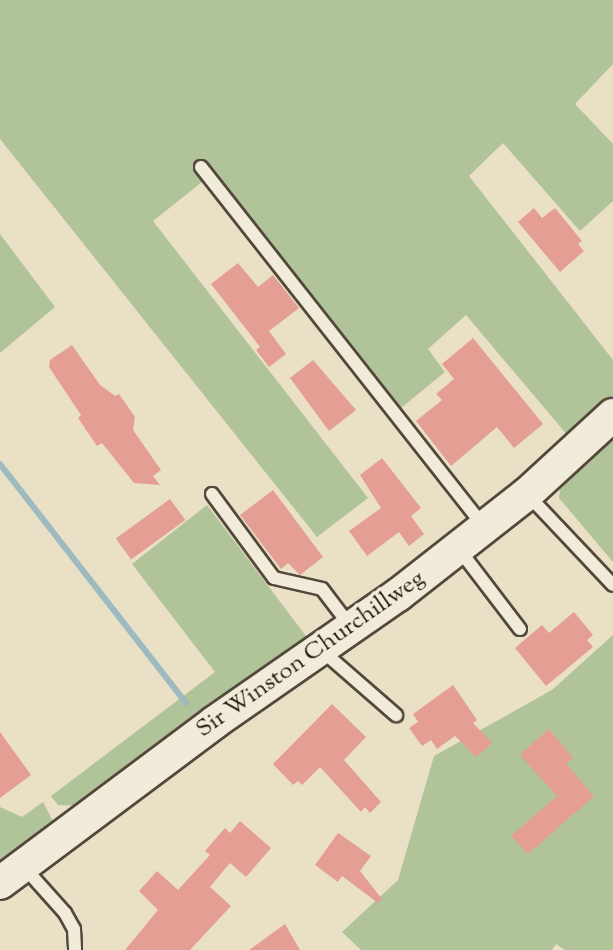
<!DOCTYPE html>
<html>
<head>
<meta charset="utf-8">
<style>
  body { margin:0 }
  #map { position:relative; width:613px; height:950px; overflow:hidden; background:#e9e0c6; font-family:"Sorts Mill Goudy",serif }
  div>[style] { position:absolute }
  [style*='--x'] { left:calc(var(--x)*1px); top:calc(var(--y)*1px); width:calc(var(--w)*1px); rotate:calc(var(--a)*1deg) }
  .green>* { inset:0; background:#b1c399 }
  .stream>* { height:6px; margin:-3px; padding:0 3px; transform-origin:3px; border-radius:3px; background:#9cbabf }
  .building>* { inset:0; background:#e59e93; transform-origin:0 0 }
  .roads { filter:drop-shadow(2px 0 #52483c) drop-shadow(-2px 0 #52483c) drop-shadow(0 2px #52483c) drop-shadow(0 -2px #52483c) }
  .service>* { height:12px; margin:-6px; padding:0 6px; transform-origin:6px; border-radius:6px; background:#f1ebda }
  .tertiary>* { height:32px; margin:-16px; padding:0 16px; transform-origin:16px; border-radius:16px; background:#f1ebda }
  span { translate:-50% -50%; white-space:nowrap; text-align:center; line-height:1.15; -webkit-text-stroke:7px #f1ebda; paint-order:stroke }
  .street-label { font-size:24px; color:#1f150e }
</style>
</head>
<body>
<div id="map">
  <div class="green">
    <div style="clip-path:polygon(0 0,613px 0,613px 64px,575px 104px,613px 144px,613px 201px,580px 231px,503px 143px,469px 176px,613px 360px,613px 395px,568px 436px,466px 315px,428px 349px,445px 372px,401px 408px,308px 292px,303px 294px,207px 178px,153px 221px,368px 498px,317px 537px,0 139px)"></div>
    <div style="clip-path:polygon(0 234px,55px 307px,0 353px)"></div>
    <div style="clip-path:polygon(613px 439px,613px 562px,559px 498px,560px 489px)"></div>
    <div style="clip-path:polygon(207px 505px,309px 640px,80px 806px,58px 805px,51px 796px,215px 672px,132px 564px)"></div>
    <div style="clip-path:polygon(613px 635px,613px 950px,565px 950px,556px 944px,552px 950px,361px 950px,342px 932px,398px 880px,434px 756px,552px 690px)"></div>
    <div style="clip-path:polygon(43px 802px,55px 825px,0 868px,0 807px,22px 817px)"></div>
  </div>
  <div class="stream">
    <div style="--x:0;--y:464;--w:303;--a:52.1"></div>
  </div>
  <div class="building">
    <div style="clip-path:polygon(534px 208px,542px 218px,555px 208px,582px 241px,578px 244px,584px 251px,560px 272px,518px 222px)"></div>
    <div style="clip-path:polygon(238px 263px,258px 287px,273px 275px,299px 308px,269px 331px,286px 354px,269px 367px,256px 350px,260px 347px,211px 284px)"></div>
    <div style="clip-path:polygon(473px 338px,543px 424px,514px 448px,497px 427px,451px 466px,416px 421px,442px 400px,436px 394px,454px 379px,442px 364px)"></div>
    <div style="clip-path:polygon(72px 345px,100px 385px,115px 396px,119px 394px,135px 417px,133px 430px,161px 470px,153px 476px,160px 485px,134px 483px,102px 443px,97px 446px,78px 418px,81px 415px,49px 367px,50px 360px)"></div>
    <div style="clip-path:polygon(313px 360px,356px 410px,329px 431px,290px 378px)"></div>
    <div style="clip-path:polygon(382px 458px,421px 508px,411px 516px,424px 534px,409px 546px,399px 532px,367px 556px,349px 531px,381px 508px,360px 475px)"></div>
    <div style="clip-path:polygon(273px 490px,323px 557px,300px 575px,288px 563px,281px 569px,240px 515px)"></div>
    <div style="left:170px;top:499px;width:26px;height:67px;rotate:54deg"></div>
    <div style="clip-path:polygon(574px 612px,593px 635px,587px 640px,593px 647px,546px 686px,515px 648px,542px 625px,549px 633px)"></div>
    <div style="clip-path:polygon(453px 685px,477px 720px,473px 723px,492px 743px,476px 757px,455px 736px,437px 749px,431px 740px,422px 746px,409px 728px,418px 722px,413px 714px)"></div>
    <div style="clip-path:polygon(332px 704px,366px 737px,344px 760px,381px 802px,370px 813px,365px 807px,361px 812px,320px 767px,302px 785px,298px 781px,293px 785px,273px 764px)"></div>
    <div style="clip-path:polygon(549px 729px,573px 758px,566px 764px,594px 796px,528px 854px,511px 836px,557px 796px,520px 755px)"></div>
    <div style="clip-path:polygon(0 732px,31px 775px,0 798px)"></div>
    <div style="clip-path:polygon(240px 821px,271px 848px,246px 877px,230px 863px,210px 887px,231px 906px,190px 950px,125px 950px,158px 910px,139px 891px,157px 871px,178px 890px,210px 855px,205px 851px,225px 828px,230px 833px)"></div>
    <div style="clip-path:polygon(338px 833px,371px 856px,360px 871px,382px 899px,378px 903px,342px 876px,338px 882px,315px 865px)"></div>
    <div style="clip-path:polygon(285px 924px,300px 950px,249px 950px)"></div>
  </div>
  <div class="roads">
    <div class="service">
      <div style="--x:201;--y:167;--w:458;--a:51.8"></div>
      <div style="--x:212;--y:494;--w:104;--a:53.6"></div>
      <div style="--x:274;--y:578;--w:49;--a:12.9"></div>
      <div style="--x:322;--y:589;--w:48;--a:52.7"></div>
      <div style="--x:527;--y:494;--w:125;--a:46.6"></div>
      <div style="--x:458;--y:548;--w:102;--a:52.6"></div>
      <div style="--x:320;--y:649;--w:101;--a:41"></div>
      <div style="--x:23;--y:866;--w:63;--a:48.2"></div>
      <div style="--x:65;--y:913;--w:18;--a:61"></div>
      <div style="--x:74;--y:929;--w:21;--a:87"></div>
    </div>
    <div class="tertiary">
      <div style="--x:0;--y:883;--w:269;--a:-36.8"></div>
      <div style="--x:215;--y:722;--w:223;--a:-34.8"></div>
      <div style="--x:398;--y:595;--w:164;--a:-38.1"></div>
      <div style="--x:527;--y:494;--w:117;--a:-42.6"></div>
    </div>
  </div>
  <div class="street-label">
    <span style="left:311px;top:655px;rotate:-35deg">Sir Winston Churchillweg</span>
  </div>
</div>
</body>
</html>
